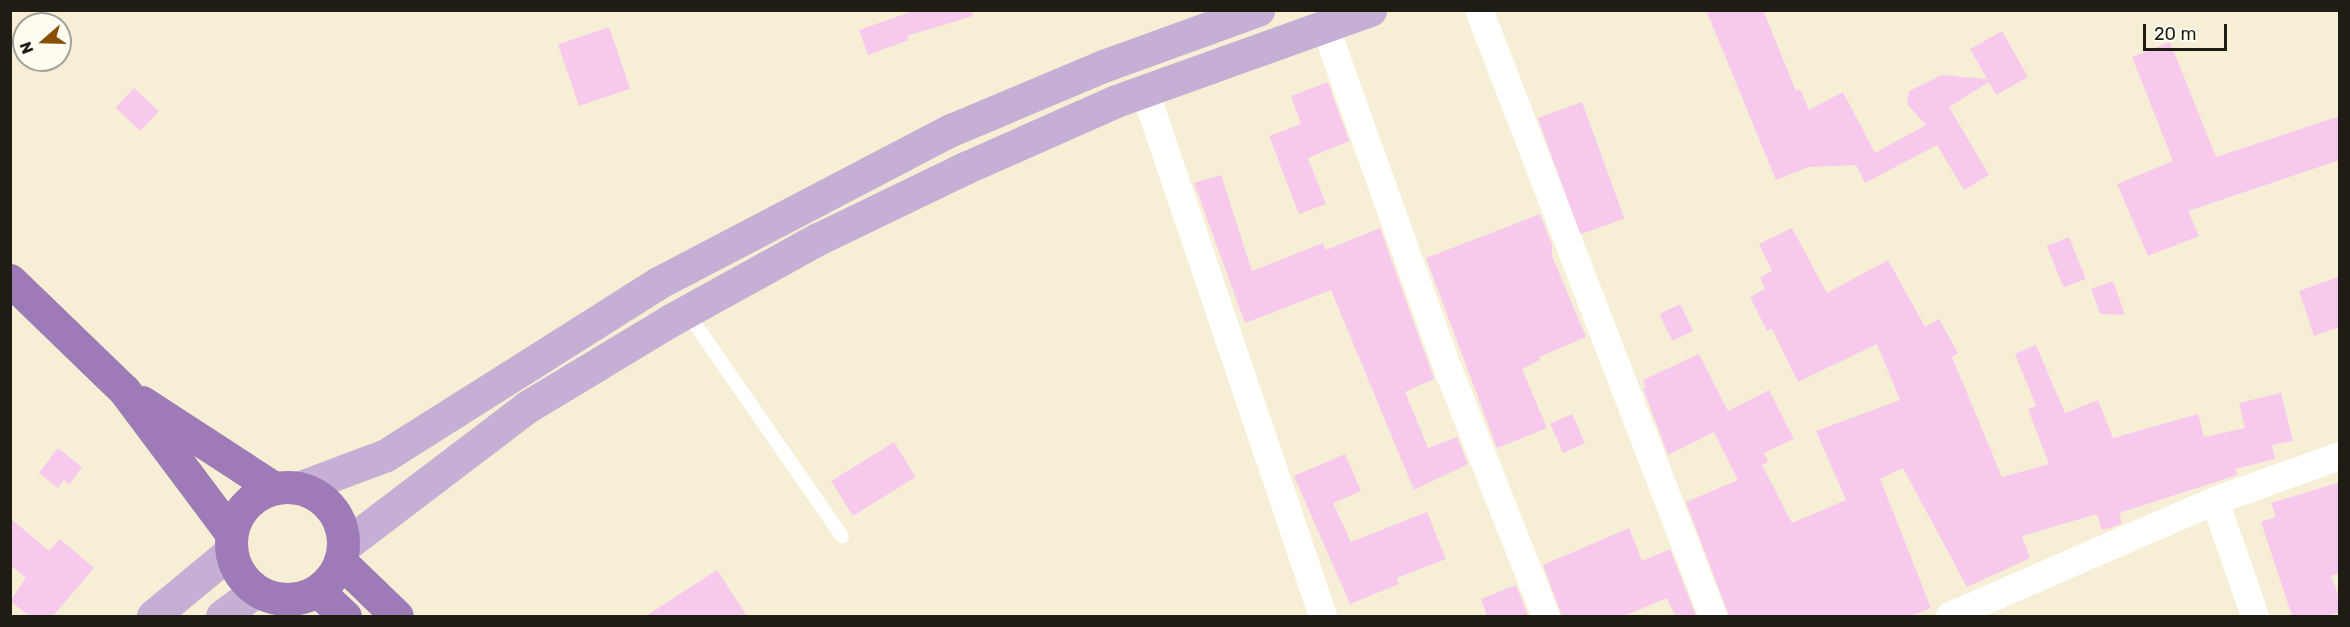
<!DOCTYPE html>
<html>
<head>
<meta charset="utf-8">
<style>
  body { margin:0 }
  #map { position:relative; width:2350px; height:627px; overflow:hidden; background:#f6efd6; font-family:Rubik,sans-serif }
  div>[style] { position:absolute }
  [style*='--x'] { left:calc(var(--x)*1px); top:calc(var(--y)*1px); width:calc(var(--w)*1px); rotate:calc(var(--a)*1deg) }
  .building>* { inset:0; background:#f7caed; transform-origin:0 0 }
  .lane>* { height:14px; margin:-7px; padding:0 7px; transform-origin:7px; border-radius:7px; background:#fff }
  .street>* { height:28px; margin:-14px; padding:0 14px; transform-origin:14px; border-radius:14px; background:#fff }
  .primary>* { height:33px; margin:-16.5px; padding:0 16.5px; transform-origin:16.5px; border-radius:16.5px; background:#c5afd4 }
  .highway>* { height:33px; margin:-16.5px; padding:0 16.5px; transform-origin:16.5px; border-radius:16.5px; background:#9e7ab7 }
  .highway>.ring { margin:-16.5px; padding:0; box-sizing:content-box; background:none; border:33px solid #9e7ab7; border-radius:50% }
  span { translate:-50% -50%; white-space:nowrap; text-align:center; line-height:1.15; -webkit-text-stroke:4.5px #fffcf2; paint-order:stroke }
  .frame { position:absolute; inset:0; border:12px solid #1e1c13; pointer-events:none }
  .north { position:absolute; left:12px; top:12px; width:60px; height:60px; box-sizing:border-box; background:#fffcf2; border:2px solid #a5a299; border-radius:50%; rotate:250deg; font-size:16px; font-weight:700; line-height:24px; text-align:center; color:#1e1c13 }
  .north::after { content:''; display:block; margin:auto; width:21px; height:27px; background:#874e04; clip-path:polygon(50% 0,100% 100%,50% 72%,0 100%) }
  .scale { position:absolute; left:2143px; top:24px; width:84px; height:27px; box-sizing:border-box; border:3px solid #1e1c13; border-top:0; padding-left:8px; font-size:18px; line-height:21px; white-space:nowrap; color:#1e1c13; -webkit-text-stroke:4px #fffcf2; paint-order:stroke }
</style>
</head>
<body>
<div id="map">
  <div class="building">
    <div style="clip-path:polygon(916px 10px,972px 10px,973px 16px,907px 36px,909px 40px,868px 55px,859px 30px)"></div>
    <div style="clip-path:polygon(1706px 10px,1763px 10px,1796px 91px,1800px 89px,1809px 110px,1843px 92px,1875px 153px,1926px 125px,1907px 104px,1909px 91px,1942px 75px,1987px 79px,1970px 49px,2002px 31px,2028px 77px,1996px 95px,1989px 82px,1949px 107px,1989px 175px,1964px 190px,1937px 145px,1865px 183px,1856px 165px,1808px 167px,1776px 180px)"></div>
    <div style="left:609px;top:27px;width:65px;height:54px;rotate:71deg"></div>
    <div style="clip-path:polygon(2170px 42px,2216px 157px,2340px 116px,2340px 160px,2188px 211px,2199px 236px,2148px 256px,2117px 184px,2173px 161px,2132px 57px)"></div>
    <div style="clip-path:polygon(1328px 82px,1349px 141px,1308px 158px,1326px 204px,1299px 214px,1269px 136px,1301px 124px,1291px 96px)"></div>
    <div style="left:134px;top:88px;width:34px;height:27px;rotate:43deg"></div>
    <div style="left:1582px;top:102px;width:124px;height:47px;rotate:70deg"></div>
    <div style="clip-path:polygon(1221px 175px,1252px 271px,1323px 243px,1326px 250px,1380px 228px,1434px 379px,1405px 392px,1428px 448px,1457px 437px,1468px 464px,1414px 490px,1331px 290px,1245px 323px,1194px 183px)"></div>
    <div style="clip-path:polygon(1540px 214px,1552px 245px,1552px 256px,1586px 337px,1539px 357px,1540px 360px,1522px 369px,1547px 428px,1497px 448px,1426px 258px)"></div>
    <div style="clip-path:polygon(1792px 228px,1827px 293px,1888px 260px,1925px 327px,1939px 319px,1958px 353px,1952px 357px,2002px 477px,2049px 464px,2028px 409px,2036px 406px,2015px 354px,2036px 345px,2065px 413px,2098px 400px,2113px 438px,2198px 414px,2204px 437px,2245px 428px,2239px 403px,2281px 393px,2293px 441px,2272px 445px,2275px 459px,2236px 469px,2237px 475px,2119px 513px,2122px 523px,2116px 526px,2102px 530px,2097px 514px,2022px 536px,2030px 558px,1967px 587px,1903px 468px,1880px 479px,1931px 608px,1911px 616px,1729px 616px,1686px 502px,1738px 480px,1714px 432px,1668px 455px,1643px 388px,1646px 387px,1643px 380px,1699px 354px,1728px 411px,1769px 390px,1794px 439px,1764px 453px,1768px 462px,1762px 465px,1792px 523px,1846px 500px,1816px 431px,1900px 400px,1877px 344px,1798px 382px,1772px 329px,1767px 331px,1750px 297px,1765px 289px,1760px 277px,1772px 271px,1759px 244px)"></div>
    <div style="left:2069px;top:237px;width:45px;height:24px;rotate:68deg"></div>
    <div style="clip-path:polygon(2340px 276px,2340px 327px,2314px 336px,2299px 291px)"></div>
    <div style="clip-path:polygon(2113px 281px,2125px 315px,2100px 314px,2091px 289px)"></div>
    <div style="left:1680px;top:304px;width:30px;height:23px;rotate:64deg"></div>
    <div style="left:1572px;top:414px;width:32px;height:24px;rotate:66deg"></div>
    <div style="left:894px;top:442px;width:41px;height:74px;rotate:58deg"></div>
    <div style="clip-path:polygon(58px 448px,82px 467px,69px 485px,64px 480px,58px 488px,39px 473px)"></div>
    <div style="clip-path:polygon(1345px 454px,1361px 491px,1333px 503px,1351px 542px,1427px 512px,1446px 559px,1397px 578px,1399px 584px,1350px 604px,1294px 476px)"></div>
    <div style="clip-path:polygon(2340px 482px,2340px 573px,2331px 576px,2340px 599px,2340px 612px,2327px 616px,2292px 616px,2261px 522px,2276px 517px,2271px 503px)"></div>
    <div style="clip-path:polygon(10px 518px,49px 551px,60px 539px,94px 568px,53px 616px,29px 616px,10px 601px,26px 578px,10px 565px)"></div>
    <div style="clip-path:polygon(1629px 528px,1642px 561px,1670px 549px,1696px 616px,1675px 616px,1667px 598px,1624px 616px,1562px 616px,1543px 565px)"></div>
    <div style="clip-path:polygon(717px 570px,747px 616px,646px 616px)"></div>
    <div style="clip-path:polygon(1516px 585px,1528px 616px,1487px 616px,1481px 599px)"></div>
  </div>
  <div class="lane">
    <div style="--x:686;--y:311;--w:274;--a:55.3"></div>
  </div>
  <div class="street">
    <div style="--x:1479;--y:10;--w:650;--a:68.89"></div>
    <div style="--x:1325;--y:26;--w:364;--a:70.3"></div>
    <div style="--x:1448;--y:369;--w:266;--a:68.4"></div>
    <div style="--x:1145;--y:91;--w:554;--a:71.27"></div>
    <div style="--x:2215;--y:501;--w:122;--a:70.8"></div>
    <div style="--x:1950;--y:616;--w:289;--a:-23.5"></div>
    <div style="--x:2215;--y:501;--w:133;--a:-19.8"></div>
  </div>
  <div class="primary">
    <div style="--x:301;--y:487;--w:91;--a:-20.6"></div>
    <div style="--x:386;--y:455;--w:322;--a:-32.3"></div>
    <div style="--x:658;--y:283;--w:331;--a:-27.6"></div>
    <div style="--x:951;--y:130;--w:168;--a:-22.8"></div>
    <div style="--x:1106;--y:65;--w:162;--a:-19.9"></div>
    <div style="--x:344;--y:546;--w:230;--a:-37.2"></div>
    <div style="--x:527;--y:407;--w:168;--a:-31.1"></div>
    <div style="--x:671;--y:320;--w:168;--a:-28.9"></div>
    <div style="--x:818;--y:239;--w:163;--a:-25.8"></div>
    <div style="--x:965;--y:168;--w:165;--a:-23.9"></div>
    <div style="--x:1116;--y:101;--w:270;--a:-19.7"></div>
    <div style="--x:153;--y:616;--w:100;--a:-39.7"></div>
    <div style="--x:222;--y:616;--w:42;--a:-36.3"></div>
  </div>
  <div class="highway">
    <div style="--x:10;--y:280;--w:158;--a:44"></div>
    <div style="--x:124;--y:390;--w:179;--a:53.2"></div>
    <div style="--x:142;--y:402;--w:158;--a:33.1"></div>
    <div class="ring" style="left:231px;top:487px;width:79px;height:79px"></div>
    <div style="--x:340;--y:561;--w:79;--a:44"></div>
    <div style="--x:318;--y:591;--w:37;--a:43"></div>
  </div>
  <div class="frame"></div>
  <div class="north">N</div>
  <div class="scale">20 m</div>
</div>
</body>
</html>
